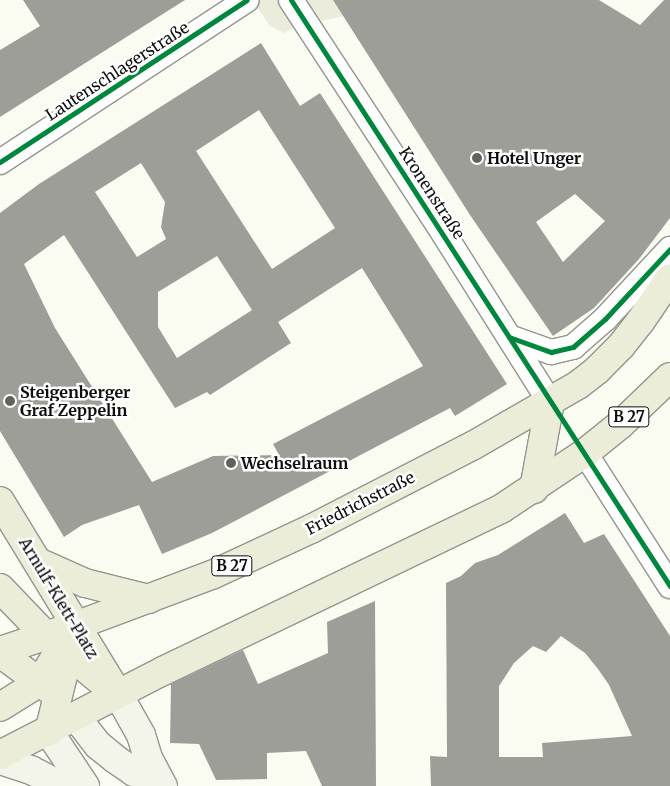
<!DOCTYPE html>
<html>
<head>
<meta charset="utf-8">
<style>
  body { margin:0 }
  #map { position:relative; width:670px; height:786px; overflow:hidden; background:#fafcf2; font-family:Merriweather,serif }
  div>[style] { position:absolute }
  [style*='--x'] { left:calc(var(--x)*1px); top:calc(var(--y)*1px); width:calc(var(--w)*1px); rotate:calc(var(--a)*1deg) }
  .plaza>* { inset:0; background:#ececdd }
  .building>* { inset:0; background:#9e9e98 }
  .roads { filter:drop-shadow(1px 0 #949591) drop-shadow(-1px 0 #949591) drop-shadow(0 1px #949591) drop-shadow(0 -1px #949591) }
  .minor>* { height:24px; margin:-12px; padding:0 12px; transform-origin:12px; border-radius:12px; background:#fefffd }
  .secondary>* { height:28px; margin:-14px; padding:0 14px; transform-origin:14px; border-radius:14px; background:#f4f5ea }
  .primary>* { height:28px; margin:-14px; padding:0 14px; transform-origin:14px; border-radius:14px; background:#ecedd8 }
  .cycleway>* { height:5px; margin:-2.5px; padding:0 2.5px; transform-origin:2.5px; border-radius:2.5px; background:#00873e }
  .dots>* { width:14px; height:14px; translate:-50% -50%; box-sizing:border-box; border:2px solid #fff; border-radius:50% }
  span { translate:-50% -50%; white-space:nowrap; text-align:center; line-height:1.15; -webkit-text-stroke:5px #fff; paint-order:stroke }
  .shield-label span { padding:1px 4px; background:#fff; border:1px solid; border-radius:4px; -webkit-text-stroke-width:0 }
  .shield-label { font-size:15px; color:#0e0e0e; font-weight:700 }
  .street-label { font-size:16px; color:#0e0e0e }
  .poi-label { font-size:16px; color:#0e0e0e; font-weight:700 }
  .left { translate:0 -50%; text-align:left }
</style>
</head>
<body>
<div id="map">
  <div class="plaza">
    <div style="clip-path:polygon(252px 0,342px 0,345px 16px,299px 25px,284px 33px,270px 26px)"></div>
  </div>
  <div class="building">
    <div style="clip-path:polygon(23px 0,185px 0,0 117px,0 50px,40px 26px)"></div>
    <div style="clip-path:polygon(evenodd,333px 0,599px 0,640px 25px,664px 0,670px 0,670px 218px,639px 259px,594px 308px,553px 336px,470px 215px,333px 0,575px 194px,605px 221px,563px 262px,536px 222px,575px 194px)"></div>
    <div style="clip-path:polygon(evenodd,261px 43px,300px 106px,320px 93px,507px 384px,455px 416px,450px 408px,212px 533px,162px 554px,139px 505px,82px 525px,64px 537px,0 431px,0 213px,39px 184px,261px 43px,259px 110px,335px 228px,272px 269px,196px 151px,259px 110px,261px 43px,141px 163px,165px 202px,161px 227px,166px 239px,137px 257px,95px 192px,141px 163px,261px 43px,64px 235px,175px 408px,207px 392px,210px 395px,291px 343px,278px 322px,362px 268px,423px 366px,273px 444px,279px 455px,213px 456px,152px 482px,55px 328px,24px 264px,64px 235px,261px 43px,217px 256px,252px 310px,177px 358px,158px 327px,158px 292px,217px 256px)"></div>
    <div style="clip-path:polygon(evenodd,565px 513px,584px 543px,604px 534px,670px 636px,670px 786px,431px 786px,430px 756px,447px 757px,446px 583px,461px 576px,475px 563px,498px 555px,565px 513px,561px 636px,585px 653px,598px 669px,609px 685px,632px 736px,542px 743px,543px 757px,499px 757px,499px 686px,514px 663px,533px 646px,546px 652px,561px 636px)"></div>
    <div style="clip-path:polygon(375px 601px,376px 786px,322px 786px,306px 751px,267px 753px,267px 779px,216px 780px,199px 744px,170px 743px,171px 684px,243px 650px,258px 684px,328px 653px,327px 622px)"></div>
  </div>
  <div class="roads">
    <div class="minor">
      <div style="--x:291;--y:0;--w:280;--a:56.8"></div>
      <div style="--x:444;--y:234;--w:199;--a:57.8"></div>
      <div style="--x:0;--y:162;--w:295;--a:-33.3"></div>
      <div style="--x:509;--y:337;--w:45;--a:19.7"></div>
      <div style="--x:551;--y:352;--w:23;--a:-13"></div>
      <div style="--x:573;--y:347;--w:43;--a:-41.2"></div>
      <div style="--x:605;--y:319;--w:96;--a:-47.1"></div>
      <div style="--x:585;--y:453;--w:158;--a:57.4"></div>
    </div>
    <div class="secondary">
      <div style="--x:118;--y:694;--w:47;--a:60.7"></div>
      <div style="--x:141;--y:735;--w:24;--a:73"></div>
      <div style="--x:148;--y:758;--w:32;--a:62"></div>
      <div style="--x:76;--y:717;--w:36;--a:52"></div>
      <div style="--x:98;--y:745;--w:22;--a:39"></div>
      <div style="--x:115;--y:759;--w:23;--a:34"></div>
      <div style="--x:134;--y:772;--w:25;--a:16"></div>
      <div style="--x:49;--y:732;--w:65;--a:56.3"></div>
      <div style="--x:0;--y:760;--w:33;--a:18"></div>
      <div style="--x:31;--y:770;--w:34;--a:28"></div>
    </div>
    <div class="primary">
      <div style="--x:534;--y:489;--w:88;--a:-79.6"></div>
      <div style="--x:0;--y:501;--w:226;--a:58.6"></div>
      <div style="--x:38;--y:562;--w:51;--a:24.1"></div>
      <div style="--x:85;--y:583;--w:66;--a:14"></div>
      <div style="--x:0;--y:588;--w:65;--a:46.2"></div>
      <div style="--x:45;--y:635;--w:72;--a:39.4"></div>
      <div style="--x:0;--y:651;--w:79;--a:-18.4"></div>
      <div style="--x:75;--y:626;--w:148;--a:-20.5"></div>
      <div style="--x:214;--y:574;--w:107;--a:-24.9"></div>
      <div style="--x:311;--y:529;--w:183;--a:-27.3"></div>
      <div style="--x:474;--y:445;--w:120;--a:-30"></div>
      <div style="--x:578;--y:385;--w:24;--a:-38"></div>
      <div style="--x:597;--y:370;--w:34;--a:-45"></div>
      <div style="--x:621;--y:346;--w:31;--a:-52"></div>
      <div style="--x:640;--y:322;--w:53;--a:-55.7"></div>
      <div style="--x:0;--y:653;--w:66;--a:36.3"></div>
      <div style="--x:0;--y:707;--w:47;--a:-32"></div>
      <div style="--x:40;--y:682;--w:57;--a:-58.5"></div>
      <div style="--x:49;--y:732;--w:88;--a:-76.1"></div>
      <div style="--x:0;--y:755;--w:183;--a:-27.3"></div>
      <div style="--x:163;--y:671;--w:375;--a:-25.6"></div>
      <div style="--x:501;--y:509;--w:101;--a:-33.7"></div>
      <div style="--x:585;--y:453;--w:46;--a:-38.9"></div>
      <div style="--x:621;--y:424;--w:68;--a:-43.8"></div>
    </div>
  </div>
  <div class="cycleway">
    <div style="--x:291;--y:0;--w:698;--a:57.11"></div>
    <div style="--x:0;--y:162;--w:295;--a:-33.3"></div>
    <div style="--x:509;--y:337;--w:45;--a:19.7"></div>
    <div style="--x:551;--y:352;--w:23;--a:-13"></div>
    <div style="--x:573;--y:347;--w:43;--a:-41.2"></div>
    <div style="--x:605;--y:319;--w:96;--a:-47.1"></div>
  </div>
  <div class="dots">
    <div style="left:477px;top:158px;background:#61615e"></div>
    <div style="left:10px;top:401px;background:#61615e"></div>
    <div style="left:231px;top:463px;background:#61615e"></div>
  </div>
  <div class="shield-label">
    <span style="left:629px;top:417px">B 27</span>
    <span style="left:232px;top:566px">B 27</span>
  </div>
  <div class="street-label">
    <span style="left:117px;top:71px;rotate:-33deg">Lautenschlagerstraße</span>
    <span style="left:432px;top:193px;rotate:57deg">Kronenstraße</span>
    <span style="left:360px;top:503px;rotate:-27deg">Friedrichstraße</span>
    <span style="left:59px;top:598px;rotate:59deg">Arnulf-Klett-Platz</span>
  </div>
  <div class="poi-label">
    <span class="left" style="left:487px;top:158px">Hotel Unger</span>
    <span class="left" style="left:20px;top:401px">Steigenberger<br>Graf Zeppelin</span>
    <span class="left" style="left:241px;top:463px">Wechselraum</span>
  </div>
</div>
</body>
</html>
